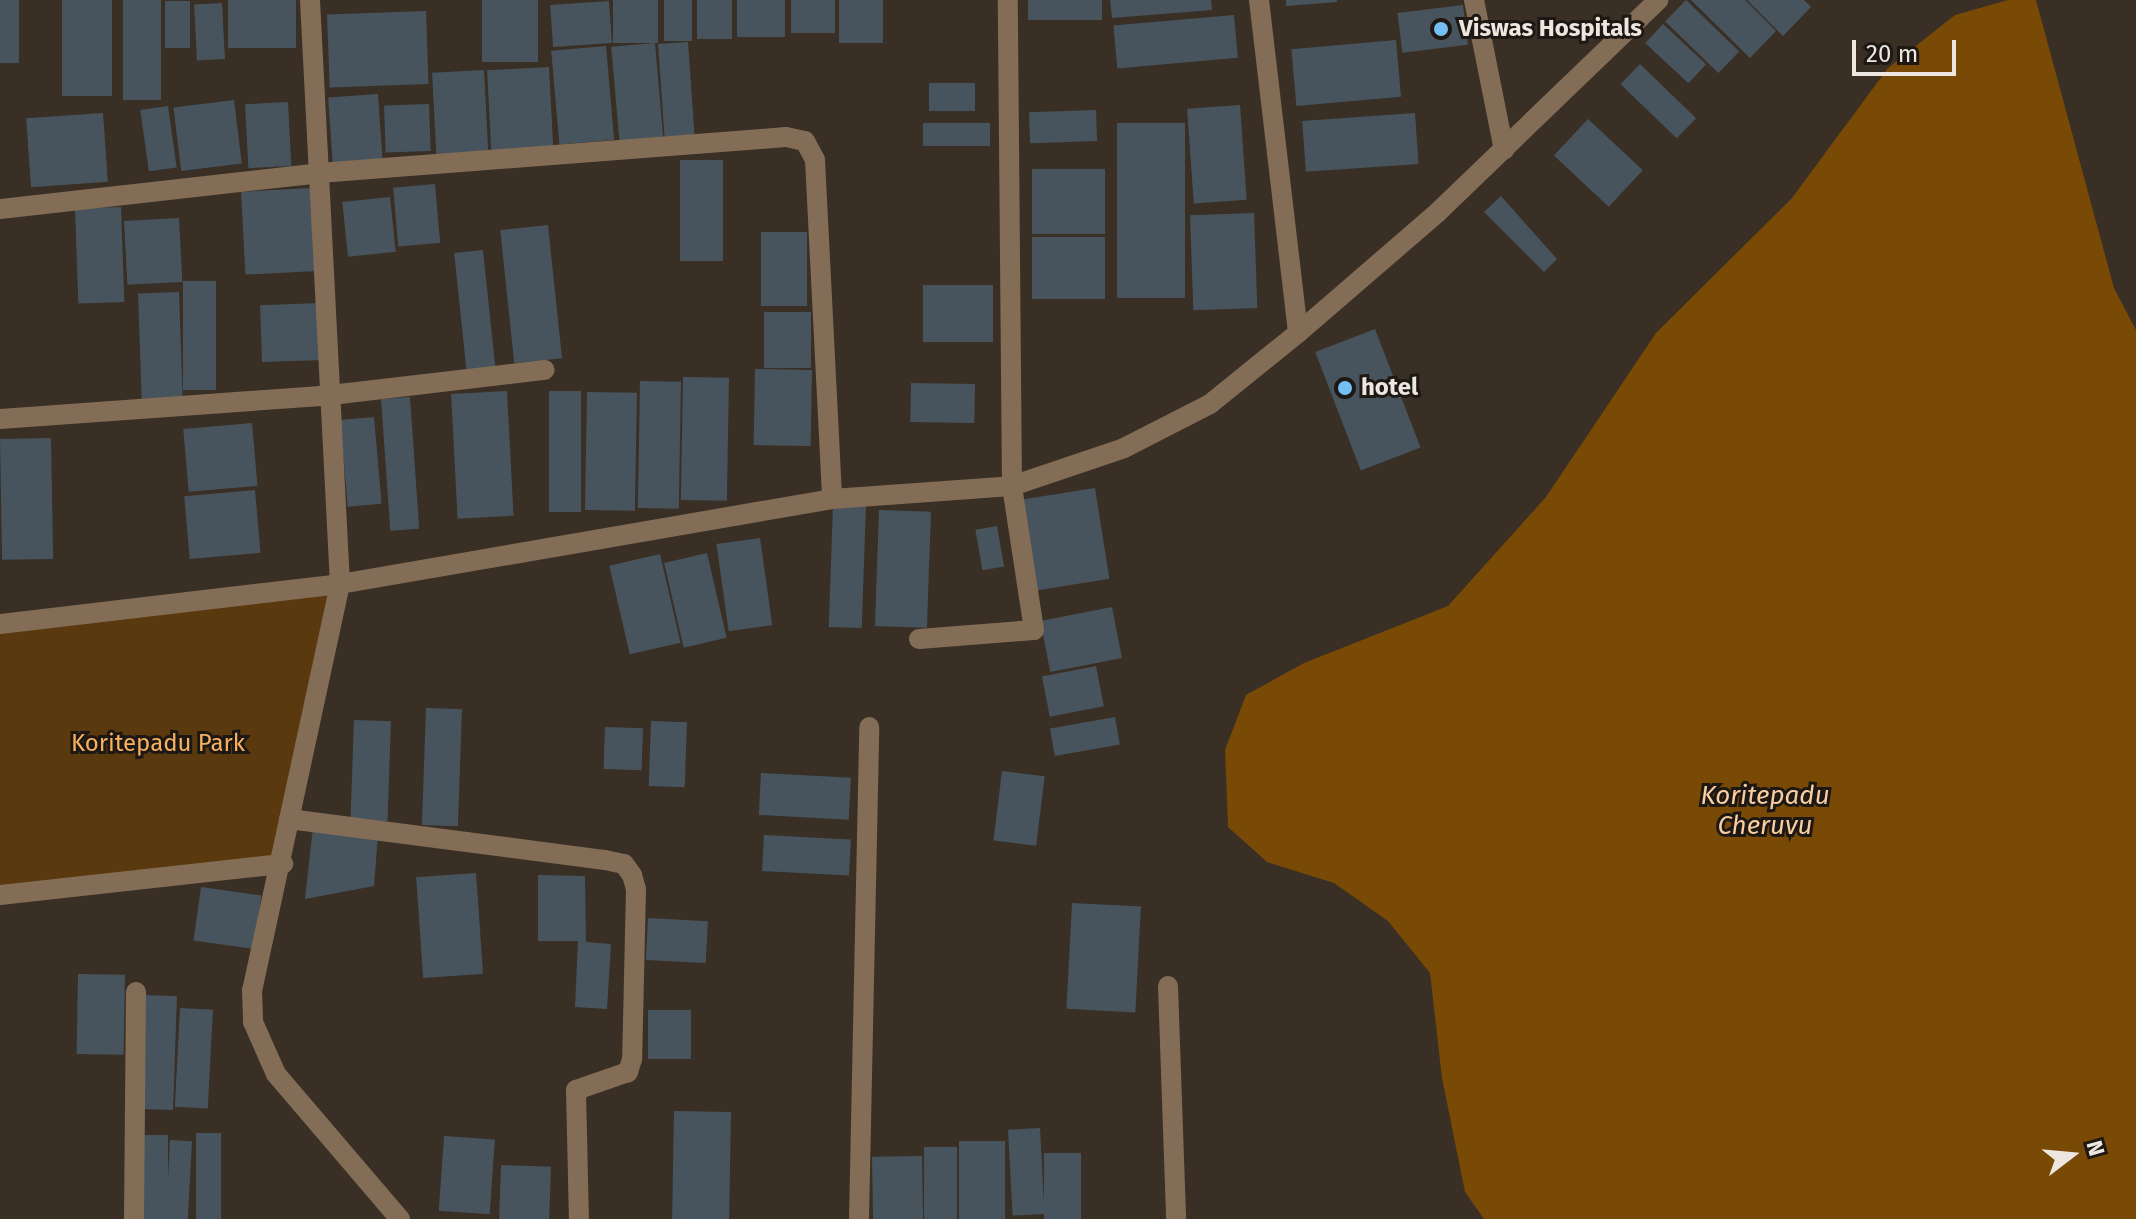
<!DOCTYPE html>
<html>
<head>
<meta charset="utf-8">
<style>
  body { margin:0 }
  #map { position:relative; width:2136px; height:1219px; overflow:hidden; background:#392f24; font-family:"Fira Sans",sans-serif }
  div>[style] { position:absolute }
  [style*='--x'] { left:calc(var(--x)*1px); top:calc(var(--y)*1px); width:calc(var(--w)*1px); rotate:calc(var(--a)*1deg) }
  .green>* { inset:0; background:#5b390f }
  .water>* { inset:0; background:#794906 }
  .building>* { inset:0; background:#47545e; transform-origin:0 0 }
  .minor>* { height:20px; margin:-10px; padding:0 10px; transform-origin:10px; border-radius:10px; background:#836d56 }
  .dots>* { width:22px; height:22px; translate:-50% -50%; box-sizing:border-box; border:4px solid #1d1813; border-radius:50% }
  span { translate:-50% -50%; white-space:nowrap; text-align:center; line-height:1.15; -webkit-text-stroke:6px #1d1813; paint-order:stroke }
  .poi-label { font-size:24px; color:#eee7e0; font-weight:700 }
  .left { translate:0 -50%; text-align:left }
  .park-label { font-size:24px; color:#f8b061 }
  .water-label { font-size:26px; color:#facea2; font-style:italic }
  .north { position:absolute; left:2032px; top:1115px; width:80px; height:80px; -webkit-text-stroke:6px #1d1813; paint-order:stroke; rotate:74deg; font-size:22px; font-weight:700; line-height:32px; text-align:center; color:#eee7e0 }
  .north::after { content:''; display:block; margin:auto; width:28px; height:36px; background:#eee7e0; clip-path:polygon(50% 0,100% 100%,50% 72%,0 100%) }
  .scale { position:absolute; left:1852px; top:40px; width:104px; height:36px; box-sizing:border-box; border:4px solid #eee7e0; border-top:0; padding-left:10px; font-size:24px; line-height:28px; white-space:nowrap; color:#eee7e0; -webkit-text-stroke:6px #1d1813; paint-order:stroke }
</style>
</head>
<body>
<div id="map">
  <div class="green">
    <div style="clip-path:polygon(340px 584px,283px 864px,0 895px,0 631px)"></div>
  </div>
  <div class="water">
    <div style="clip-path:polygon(2008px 0,2036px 0,2114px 288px,2136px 330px,2136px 1219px,1484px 1219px,1465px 1192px,1442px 1078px,1430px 973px,1388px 921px,1334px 883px,1267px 862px,1228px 827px,1225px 750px,1246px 695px,1304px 663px,1448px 606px,1546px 497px,1656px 333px,1792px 198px,1888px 68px,1955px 15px)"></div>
  </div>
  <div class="building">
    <div style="left:0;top:0;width:19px;height:63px"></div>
    <div style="left:62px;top:0;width:50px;height:96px"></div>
    <div style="left:123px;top:0;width:38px;height:100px"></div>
    <div style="left:228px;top:0;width:68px;height:48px"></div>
    <div style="left:482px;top:0;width:56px;height:62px"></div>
    <div style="left:613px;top:0;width:45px;height:43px"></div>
    <div style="left:664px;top:0;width:28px;height:41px"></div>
    <div style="left:697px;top:0;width:35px;height:39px"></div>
    <div style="left:737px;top:0;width:48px;height:37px"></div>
    <div style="left:791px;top:0;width:44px;height:33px"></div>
    <div style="left:839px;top:0;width:44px;height:43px"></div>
    <div style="left:1028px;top:0;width:74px;height:20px"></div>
    <div style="clip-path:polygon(1110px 0,1211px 0,1212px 10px,1112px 18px)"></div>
    <div style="clip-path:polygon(1286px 0,1337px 0,1337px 2px,1286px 6px)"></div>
    <div style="left:1686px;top:0;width:74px;height:30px;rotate:44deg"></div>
    <div style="clip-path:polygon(1691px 0,1745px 0,1776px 31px,1750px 58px)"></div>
    <div style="clip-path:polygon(1747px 0,1804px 0,1811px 7px,1783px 36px)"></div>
    <div style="left:165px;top:1px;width:25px;height:47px"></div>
    <div style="left:609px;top:1px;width:42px;height:59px;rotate:86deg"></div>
    <div style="left:222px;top:3px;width:56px;height:28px;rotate:87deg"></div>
    <div style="left:1463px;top:5px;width:40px;height:66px;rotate:83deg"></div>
    <div style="left:426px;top:11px;width:73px;height:99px;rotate:88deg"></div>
    <div style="left:1234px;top:15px;width:43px;height:121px;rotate:85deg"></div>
    <div style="left:1663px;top:24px;width:59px;height:26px;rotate:43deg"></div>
    <div style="left:1396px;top:40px;width:57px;height:105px;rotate:85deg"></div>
    <div style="left:688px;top:42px;width:93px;height:30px;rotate:86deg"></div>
    <div style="left:655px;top:43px;width:95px;height:44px;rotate:85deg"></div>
    <div style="left:606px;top:46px;width:94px;height:55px;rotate:85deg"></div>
    <div style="left:1640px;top:64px;width:78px;height:28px;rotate:44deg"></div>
    <div style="left:549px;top:67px;width:82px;height:62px;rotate:87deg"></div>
    <div style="left:484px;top:70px;width:85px;height:52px;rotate:87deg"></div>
    <div style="left:929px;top:83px;width:46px;height:28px"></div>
    <div style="left:378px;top:94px;width:71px;height:50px;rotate:86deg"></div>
    <div style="left:234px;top:100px;width:64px;height:61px;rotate:83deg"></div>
    <div style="left:288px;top:102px;width:64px;height:43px;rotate:87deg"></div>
    <div style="left:429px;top:104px;width:47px;height:45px;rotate:88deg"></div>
    <div style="left:1240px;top:105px;width:95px;height:53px;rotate:86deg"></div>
    <div style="left:168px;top:106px;width:62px;height:28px;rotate:82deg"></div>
    <div style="left:1096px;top:110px;width:31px;height:67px;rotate:88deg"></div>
    <div style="left:103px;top:113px;width:69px;height:77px;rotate:86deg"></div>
    <div style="left:1415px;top:113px;width:51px;height:113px;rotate:86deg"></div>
    <div style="left:1588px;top:119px;width:75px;height:50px;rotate:43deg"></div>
    <div style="left:923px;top:123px;width:67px;height:23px"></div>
    <div style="left:1117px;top:123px;width:68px;height:175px"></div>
    <div style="left:680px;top:160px;width:43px;height:101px"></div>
    <div style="left:1032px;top:169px;width:73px;height:65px"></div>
    <div style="left:435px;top:184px;width:59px;height:42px;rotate:85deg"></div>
    <div style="left:312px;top:188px;width:83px;height:71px;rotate:87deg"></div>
    <div style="clip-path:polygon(1501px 196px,1557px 259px,1544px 272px,1484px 212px)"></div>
    <div style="left:390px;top:197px;width:55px;height:48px;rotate:84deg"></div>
    <div style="left:121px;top:207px;width:95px;height:46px;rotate:88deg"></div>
    <div style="left:1254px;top:213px;width:95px;height:64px;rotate:88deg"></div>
    <div style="left:179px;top:218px;width:64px;height:55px;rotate:87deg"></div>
    <div style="left:548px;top:225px;width:134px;height:48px;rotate:84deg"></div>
    <div style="left:761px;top:232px;width:46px;height:74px"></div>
    <div style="left:1032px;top:237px;width:73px;height:62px"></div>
    <div style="left:483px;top:250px;width:119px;height:29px;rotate:84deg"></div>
    <div style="left:183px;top:281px;width:33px;height:109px"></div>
    <div style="left:923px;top:285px;width:70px;height:57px"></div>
    <div style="left:179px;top:292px;width:107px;height:41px;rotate:88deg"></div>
    <div style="left:321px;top:303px;width:57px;height:61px;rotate:88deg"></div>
    <div style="left:764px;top:312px;width:47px;height:56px"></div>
    <div style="left:1375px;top:329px;width:127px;height:64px;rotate:69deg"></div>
    <div style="left:755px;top:369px;width:57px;height:76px;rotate:1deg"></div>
    <div style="left:683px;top:377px;width:46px;height:123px;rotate:1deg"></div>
    <div style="left:640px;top:381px;width:41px;height:127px;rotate:1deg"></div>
    <div style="left:911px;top:383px;width:64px;height:39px;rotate:1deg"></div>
    <div style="left:507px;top:391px;width:125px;height:56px;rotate:87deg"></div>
    <div style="left:549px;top:391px;width:32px;height:121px"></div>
    <div style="left:587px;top:392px;width:50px;height:118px;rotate:1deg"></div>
    <div style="left:410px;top:397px;width:132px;height:29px;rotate:86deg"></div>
    <div style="left:374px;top:417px;width:87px;height:34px;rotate:85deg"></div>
    <div style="left:252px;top:423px;width:63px;height:69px;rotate:85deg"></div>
    <div style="left:51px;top:438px;width:121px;height:51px;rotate:89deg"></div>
    <div style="left:1095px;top:488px;width:92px;height:74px;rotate:81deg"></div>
    <div style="left:255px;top:490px;width:63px;height:71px;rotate:85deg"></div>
    <div style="left:833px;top:505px;width:33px;height:122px;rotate:2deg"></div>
    <div style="left:879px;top:510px;width:52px;height:116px;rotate:2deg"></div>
    <div style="left:997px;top:526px;width:41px;height:22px;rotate:80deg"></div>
    <div style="left:760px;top:538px;width:88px;height:44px;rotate:82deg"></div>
    <div style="left:707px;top:553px;width:87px;height:44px;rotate:77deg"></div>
    <div style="left:660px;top:554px;width:91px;height:52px;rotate:77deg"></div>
    <div style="left:1112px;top:607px;width:52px;height:73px;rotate:79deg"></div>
    <div style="left:1096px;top:666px;width:41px;height:55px;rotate:79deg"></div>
    <div style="left:426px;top:708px;width:36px;height:117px;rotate:2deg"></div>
    <div style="left:1115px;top:717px;width:28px;height:66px;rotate:80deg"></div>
    <div style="left:354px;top:720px;width:37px;height:100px;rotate:2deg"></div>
    <div style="left:651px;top:721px;width:36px;height:65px;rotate:2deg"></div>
    <div style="left:605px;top:727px;width:38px;height:42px;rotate:2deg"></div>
    <div style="left:1002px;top:771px;width:43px;height:70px;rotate:7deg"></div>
    <div style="left:761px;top:773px;width:90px;height:42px;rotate:3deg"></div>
    <div style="clip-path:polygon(313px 827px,378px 835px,374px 886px,305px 899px)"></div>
    <div style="left:764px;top:835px;width:87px;height:36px;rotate:3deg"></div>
    <div style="left:476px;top:873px;width:101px;height:60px;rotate:86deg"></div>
    <div style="clip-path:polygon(538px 875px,585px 876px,586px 942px,611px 944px,607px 1009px,575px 1007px,578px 941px,538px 941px)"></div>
    <div style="left:201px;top:887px;width:61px;height:54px;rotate:8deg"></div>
    <div style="left:1072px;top:903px;width:69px;height:106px;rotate:3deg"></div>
    <div style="left:648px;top:918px;width:60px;height:42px;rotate:3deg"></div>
    <div style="left:78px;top:974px;width:47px;height:80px;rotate:1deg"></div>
    <div style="left:144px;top:995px;width:33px;height:114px;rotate:2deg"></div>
    <div style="left:180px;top:1008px;width:33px;height:99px;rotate:3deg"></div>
    <div style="left:648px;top:1010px;width:43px;height:49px"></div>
    <div style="left:674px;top:1111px;width:57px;height:108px;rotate:1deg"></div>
    <div style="left:1040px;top:1128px;width:86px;height:32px;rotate:87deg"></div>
    <div style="left:196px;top:1133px;width:25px;height:86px"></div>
    <div style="left:142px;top:1135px;width:26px;height:84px"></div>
    <div style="left:444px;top:1136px;width:51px;height:75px;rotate:4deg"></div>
    <div style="left:170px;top:1140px;width:22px;height:79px;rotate:3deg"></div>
    <div style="left:959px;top:1141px;width:46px;height:78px"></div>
    <div style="left:924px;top:1147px;width:33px;height:72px"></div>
    <div style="left:1044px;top:1153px;width:37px;height:66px"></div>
    <div style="left:922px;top:1156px;width:63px;height:50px;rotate:89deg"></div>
    <div style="left:501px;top:1165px;width:50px;height:54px;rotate:2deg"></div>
  </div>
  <div class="minor">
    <div style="--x:310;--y:0;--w:585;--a:87.06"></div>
    <div style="--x:340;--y:584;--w:415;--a:102.2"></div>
    <div style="--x:252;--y:990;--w:32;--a:88"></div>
    <div style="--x:253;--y:1022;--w:57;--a:66.1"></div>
    <div style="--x:276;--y:1074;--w:191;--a:49.5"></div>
    <div style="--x:1259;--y:0;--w:335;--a:83.3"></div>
    <div style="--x:1474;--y:0;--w:153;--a:78.7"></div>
    <div style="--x:0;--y:209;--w:321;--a:-6.4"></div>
    <div style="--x:319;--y:173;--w:468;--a:-4.4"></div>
    <div style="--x:786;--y:137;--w:19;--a:12"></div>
    <div style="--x:805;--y:141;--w:21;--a:62"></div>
    <div style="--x:815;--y:160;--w:339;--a:87.1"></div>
    <div style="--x:0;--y:419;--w:332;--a:-4.1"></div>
    <div style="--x:331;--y:395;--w:215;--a:-6.7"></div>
    <div style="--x:0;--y:624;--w:342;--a:-6.7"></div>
    <div style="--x:340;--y:584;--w:499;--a:-9.8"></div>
    <div style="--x:832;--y:499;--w:180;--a:-4.1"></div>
    <div style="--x:1012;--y:486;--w:118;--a:-18.7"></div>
    <div style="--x:1124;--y:448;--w:97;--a:-27.1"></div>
    <div style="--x:1210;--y:404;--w:113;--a:-38.9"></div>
    <div style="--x:1298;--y:333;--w:185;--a:-40.8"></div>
    <div style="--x:1438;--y:212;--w:306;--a:-43.9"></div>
    <div style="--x:919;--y:639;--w:115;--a:-4.5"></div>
    <div style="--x:1034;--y:630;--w:146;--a:-98.7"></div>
    <div style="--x:1012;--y:486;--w:486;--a:-90.5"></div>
    <div style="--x:289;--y:819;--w:319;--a:7.4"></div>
    <div style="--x:605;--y:860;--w:19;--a:12"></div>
    <div style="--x:624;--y:864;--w:14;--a:54"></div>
    <div style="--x:632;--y:875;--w:15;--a:74"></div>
    <div style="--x:636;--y:889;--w:170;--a:91.3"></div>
    <div style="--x:632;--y:1059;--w:14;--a:107"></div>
    <div style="--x:628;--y:1072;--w:55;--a:160.9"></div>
    <div style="--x:576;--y:1090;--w:129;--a:88.7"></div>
    <div style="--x:0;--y:895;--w:285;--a:-6.3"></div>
    <div style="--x:1168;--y:986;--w:233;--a:88"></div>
    <div style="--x:134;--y:1219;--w:227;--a:-89.5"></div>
    <div style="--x:859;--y:1219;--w:492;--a:-88.8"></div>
  </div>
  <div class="dots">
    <div style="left:1441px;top:29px;background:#74c0f6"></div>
    <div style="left:1345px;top:388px;background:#74c0f6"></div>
  </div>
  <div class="poi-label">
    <span class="left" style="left:1459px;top:29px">Viswas Hospitals</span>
    <span class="left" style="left:1361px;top:388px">hotel</span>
  </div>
  <div class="park-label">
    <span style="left:158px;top:744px">Koritepadu Park</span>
  </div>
  <div class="water-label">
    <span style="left:1765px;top:811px">Koritepadu<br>Cheruvu</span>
  </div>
  <div class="north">N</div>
  <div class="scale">20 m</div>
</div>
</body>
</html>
